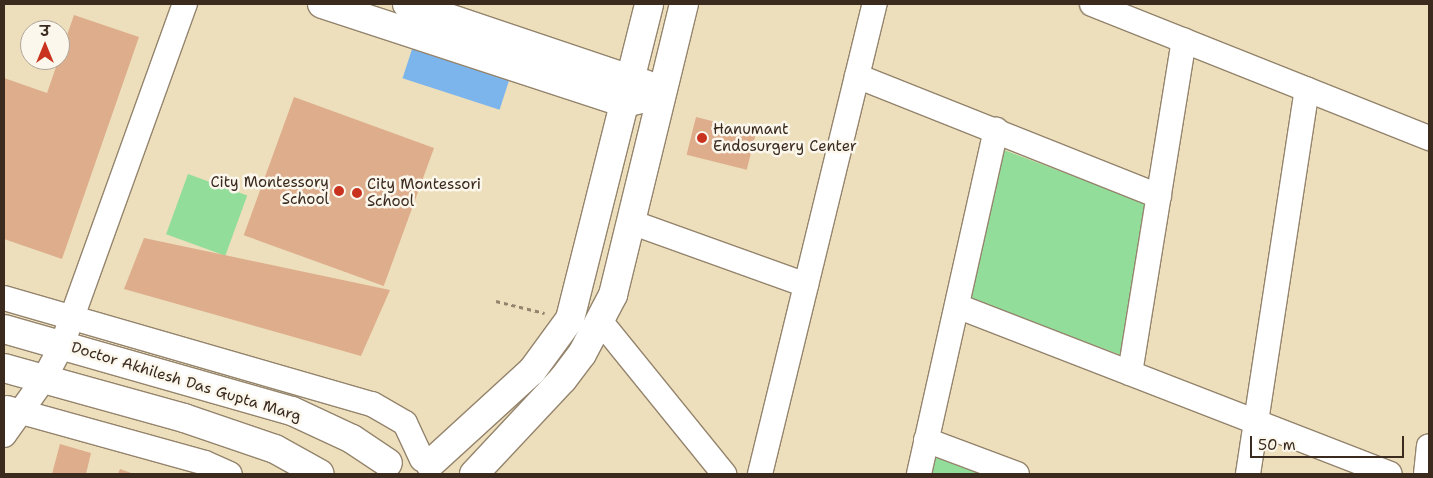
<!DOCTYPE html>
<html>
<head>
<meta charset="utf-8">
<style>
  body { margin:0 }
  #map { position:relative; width:1433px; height:478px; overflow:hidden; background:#eddfbc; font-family:"Shantell Sans","Playpen Sans Deva",sans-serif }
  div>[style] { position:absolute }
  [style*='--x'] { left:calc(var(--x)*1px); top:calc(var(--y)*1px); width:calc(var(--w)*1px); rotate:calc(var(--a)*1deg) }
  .green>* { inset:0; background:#92dd99; transform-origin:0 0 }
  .water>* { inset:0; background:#7cb4ec; transform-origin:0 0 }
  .building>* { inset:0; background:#dead8c; transform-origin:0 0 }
  .path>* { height:3px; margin-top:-1.5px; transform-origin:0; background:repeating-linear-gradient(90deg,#94846d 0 4px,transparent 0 8px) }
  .roads { filter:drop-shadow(1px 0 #94846d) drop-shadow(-1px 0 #94846d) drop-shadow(0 1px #94846d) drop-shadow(0 -1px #94846d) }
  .minor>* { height:24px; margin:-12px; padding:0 12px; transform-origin:12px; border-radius:12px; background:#fff }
  .tertiary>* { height:28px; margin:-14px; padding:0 14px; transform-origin:14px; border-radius:14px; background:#fff }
  .dots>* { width:14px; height:14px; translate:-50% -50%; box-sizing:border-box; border:2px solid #fbf7ec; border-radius:50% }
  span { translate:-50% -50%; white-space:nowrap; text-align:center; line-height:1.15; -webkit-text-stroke:5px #fbf7ec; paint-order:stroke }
  .poi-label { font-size:15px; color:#3b2a1e }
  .left { translate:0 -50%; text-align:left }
  .right { translate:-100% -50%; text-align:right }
  .street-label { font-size:15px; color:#3b2a1e }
  .frame { position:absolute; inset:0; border:5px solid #3b2a1e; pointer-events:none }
  .north { position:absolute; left:20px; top:20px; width:50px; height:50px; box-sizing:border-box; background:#fbf7ec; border:1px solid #aea59a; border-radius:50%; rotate:0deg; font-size:14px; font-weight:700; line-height:20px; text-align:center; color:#3b2a1e }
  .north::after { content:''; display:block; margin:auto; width:18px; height:22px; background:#c8321e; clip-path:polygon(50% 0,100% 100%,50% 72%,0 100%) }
  .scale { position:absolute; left:1250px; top:436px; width:154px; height:22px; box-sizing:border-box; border:2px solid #3b2a1e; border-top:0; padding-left:6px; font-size:15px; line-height:18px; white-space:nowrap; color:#3b2a1e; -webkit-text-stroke:4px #fbf7ec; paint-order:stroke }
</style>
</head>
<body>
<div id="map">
  <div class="green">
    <div style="clip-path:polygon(1004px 150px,1147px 204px,1121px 355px,970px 299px)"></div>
    <div style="left:188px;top:174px;width:63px;height:64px;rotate:20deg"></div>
    <div style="clip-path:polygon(935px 453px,990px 474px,930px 474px)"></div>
  </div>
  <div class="water">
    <div style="left:414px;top:43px;width:102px;height:37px;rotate:18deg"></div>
  </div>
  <div class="building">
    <div style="clip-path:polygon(74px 15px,139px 37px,62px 259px,4px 239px,4px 78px,47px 93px)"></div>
    <div style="left:294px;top:97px;width:149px;height:147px;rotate:20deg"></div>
    <div style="left:696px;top:117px;width:62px;height:39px;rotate:14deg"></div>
    <div style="clip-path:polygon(144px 238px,390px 290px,361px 356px,124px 289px)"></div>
    <div style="clip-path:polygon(60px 444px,91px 453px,86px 474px,52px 474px)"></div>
    <div style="clip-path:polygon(120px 469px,134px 474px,118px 474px)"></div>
  </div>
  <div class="path">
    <div style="--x:496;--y:301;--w:50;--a:13.8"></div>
  </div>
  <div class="roads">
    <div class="minor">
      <div style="--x:1092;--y:4;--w:363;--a:21.7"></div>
      <div style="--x:857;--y:76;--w:325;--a:21.7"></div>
      <div style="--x:631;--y:222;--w:186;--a:19.8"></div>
      <div style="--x:4;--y:298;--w:383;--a:16.1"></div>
      <div style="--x:372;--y:404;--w:38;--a:30"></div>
      <div style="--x:405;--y:423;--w:40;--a:65"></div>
      <div style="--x:957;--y:306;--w:464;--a:21.2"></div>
      <div style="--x:601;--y:322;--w:196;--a:51"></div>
      <div style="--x:1130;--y:373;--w:337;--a:-80.8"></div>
      <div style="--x:7;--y:408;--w:205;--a:15.5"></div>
      <div style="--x:205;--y:463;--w:27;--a:24"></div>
      <div style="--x:4;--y:435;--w:69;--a:-54.5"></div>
      <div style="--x:44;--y:379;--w:38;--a:-62"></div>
      <div style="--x:62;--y:345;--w:363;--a:-70.2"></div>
      <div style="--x:926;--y:440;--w:97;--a:20.5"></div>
      <div style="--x:760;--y:474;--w:484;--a:-76.3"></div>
      <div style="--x:919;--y:474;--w:353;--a:-77.4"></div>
      <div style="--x:1248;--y:474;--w:389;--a:-81.3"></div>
      <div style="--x:1426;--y:474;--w:28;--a:-84"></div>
    </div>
    <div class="tertiary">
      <div style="--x:322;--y:4;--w:319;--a:18.1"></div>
      <div style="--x:625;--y:103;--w:16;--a:-14"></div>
      <div style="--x:407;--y:4;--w:253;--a:18.6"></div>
      <div style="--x:4;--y:329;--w:299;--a:15.9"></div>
      <div style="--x:292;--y:411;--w:66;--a:25"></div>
      <div style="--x:352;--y:439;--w:43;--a:33.7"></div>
      <div style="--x:4;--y:368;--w:187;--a:15.5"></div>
      <div style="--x:184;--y:418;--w:96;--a:18.8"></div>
      <div style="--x:275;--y:449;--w:51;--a:29.1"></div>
      <div style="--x:430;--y:464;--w:138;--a:-42.4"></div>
      <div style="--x:532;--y:371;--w:64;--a:-53.8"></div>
      <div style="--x:570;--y:319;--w:325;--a:-75.9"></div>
      <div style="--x:474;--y:474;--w:130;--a:-46.9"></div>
      <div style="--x:563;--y:379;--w:31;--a:-53"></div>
      <div style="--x:582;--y:354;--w:67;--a:-62.3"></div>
      <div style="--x:613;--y:295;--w:300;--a:-76.3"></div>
    </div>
  </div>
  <div class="dots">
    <div style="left:702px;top:138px;background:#c8321e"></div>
    <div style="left:339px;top:191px;background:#c8321e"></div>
    <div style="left:357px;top:193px;background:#c8321e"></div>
  </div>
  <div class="poi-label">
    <span class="left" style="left:713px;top:138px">Hanumant<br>Endosurgery Center</span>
    <span class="right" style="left:329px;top:191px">City Montessory<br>School</span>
    <span class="left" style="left:367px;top:193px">City Montessori<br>School</span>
  </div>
  <div class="street-label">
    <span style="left:186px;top:382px;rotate:17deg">Doctor Akhilesh Das Gupta Marg</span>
  </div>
  <div class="frame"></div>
  <div class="north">उ</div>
  <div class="scale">50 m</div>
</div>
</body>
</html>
